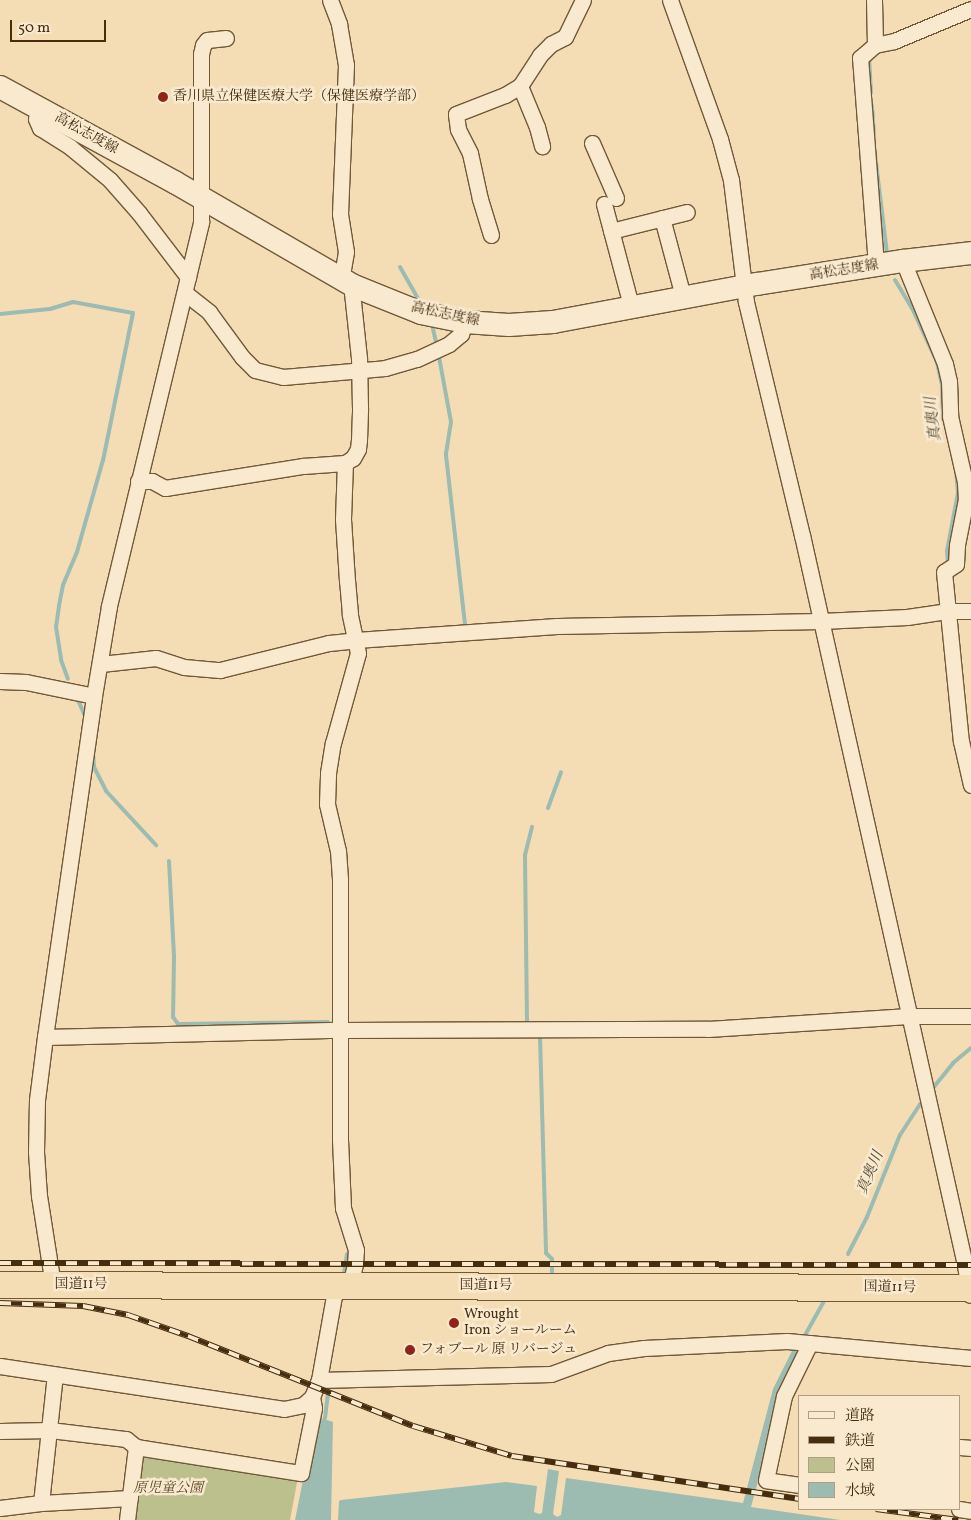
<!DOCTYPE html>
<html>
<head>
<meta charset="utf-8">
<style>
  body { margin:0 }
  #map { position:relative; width:971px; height:1520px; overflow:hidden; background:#f4ddb5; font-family:Vollkorn,"Noto Serif JP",serif }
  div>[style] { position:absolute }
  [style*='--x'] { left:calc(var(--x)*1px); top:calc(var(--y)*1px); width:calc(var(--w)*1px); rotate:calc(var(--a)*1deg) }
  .green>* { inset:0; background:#bcc08c }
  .water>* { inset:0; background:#9cbbb1 }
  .stream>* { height:4px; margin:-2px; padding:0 2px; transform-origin:2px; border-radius:2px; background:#9cbbb1 }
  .roads { filter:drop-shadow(1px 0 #715938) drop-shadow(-1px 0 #715938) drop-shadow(0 1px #715938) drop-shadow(0 -1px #715938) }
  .minor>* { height:15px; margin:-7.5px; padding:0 7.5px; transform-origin:7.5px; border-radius:7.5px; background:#f8e9cf }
  .secondary>* { height:22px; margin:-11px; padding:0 11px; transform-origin:11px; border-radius:11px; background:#f8e9cf }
  .trunk>* { height:26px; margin:-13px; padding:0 13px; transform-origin:13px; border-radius:13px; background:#f4ddb5 }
  .rail>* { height:5.5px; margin-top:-2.75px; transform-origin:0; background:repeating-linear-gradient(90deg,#f8e9cf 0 11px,#452d0e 0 22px); box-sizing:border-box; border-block:1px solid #452d0e }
  .dots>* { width:14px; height:14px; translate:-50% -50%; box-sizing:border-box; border:2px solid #f8e9cf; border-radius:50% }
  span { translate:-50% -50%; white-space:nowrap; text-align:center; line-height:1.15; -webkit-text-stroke:5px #f8e9cf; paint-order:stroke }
  .poi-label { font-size:14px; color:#452d0e }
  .left { translate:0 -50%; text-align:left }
  .street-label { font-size:14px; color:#452d0e }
  .park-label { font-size:14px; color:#5d4a27; font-style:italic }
  .water-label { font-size:15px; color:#5b5037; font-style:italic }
  .legend { position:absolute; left:798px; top:1395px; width:162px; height:115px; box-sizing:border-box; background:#f8e9cf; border:1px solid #b09e82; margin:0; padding:6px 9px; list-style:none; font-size:15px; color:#452d0e }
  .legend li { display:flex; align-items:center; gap:10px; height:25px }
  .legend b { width:25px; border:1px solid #b09e82 }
  .scale { position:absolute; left:10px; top:20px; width:96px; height:22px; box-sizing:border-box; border:2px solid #452d0e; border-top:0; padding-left:6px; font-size:15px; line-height:18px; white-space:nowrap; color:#452d0e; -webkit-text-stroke:4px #f8e9cf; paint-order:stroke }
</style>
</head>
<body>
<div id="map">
  <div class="green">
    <div style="clip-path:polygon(140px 1453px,298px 1477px,290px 1520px,133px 1520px)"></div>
  </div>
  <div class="water">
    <div style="clip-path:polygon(795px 1345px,804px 1345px,783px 1390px,751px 1507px,840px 1520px,338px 1520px,339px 1501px,341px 1500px,506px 1482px,537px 1486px,534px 1512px,539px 1514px,542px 1513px,548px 1469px,559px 1471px,553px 1514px,557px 1517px,561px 1515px,566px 1478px,743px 1503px,773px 1389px)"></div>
    <div style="clip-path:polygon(321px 1418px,333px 1422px,331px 1520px,295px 1520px,315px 1420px,321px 1421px)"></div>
  </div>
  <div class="stream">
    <div style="--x:869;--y:56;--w:37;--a:87"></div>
    <div style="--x:872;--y:106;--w:29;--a:86"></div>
    <div style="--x:874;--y:146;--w:108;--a:83.1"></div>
    <div style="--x:400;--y:267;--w:40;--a:60.3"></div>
    <div style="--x:895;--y:280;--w:33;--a:59"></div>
    <div style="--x:912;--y:308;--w:60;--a:65.2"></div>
    <div style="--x:937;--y:362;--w:25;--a:78"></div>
    <div style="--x:942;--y:386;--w:33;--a:88"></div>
    <div style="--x:0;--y:314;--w:50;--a:-5.7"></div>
    <div style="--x:50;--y:309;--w:24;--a:-17"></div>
    <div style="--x:73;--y:302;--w:61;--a:10.4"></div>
    <div style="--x:133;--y:313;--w:150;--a:101.5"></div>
    <div style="--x:103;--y:460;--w:96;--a:105.8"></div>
    <div style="--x:77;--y:552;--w:36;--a:113"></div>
    <div style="--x:63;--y:585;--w:21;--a:101"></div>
    <div style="--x:59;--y:606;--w:21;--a:98"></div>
    <div style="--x:56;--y:627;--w:33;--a:81"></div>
    <div style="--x:61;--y:660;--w:20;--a:70"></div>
    <div style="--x:433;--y:329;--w:17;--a:77"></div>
    <div style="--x:439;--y:357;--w:66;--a:79.5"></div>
    <div style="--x:451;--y:422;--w:33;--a:99"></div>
    <div style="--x:446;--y:455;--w:171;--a:83.6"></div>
    <div style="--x:948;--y:564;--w:13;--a:-94"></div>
    <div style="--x:947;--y:551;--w:59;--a:-79.3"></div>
    <div style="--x:958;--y:493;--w:21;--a:-95"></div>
    <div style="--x:77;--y:698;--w:20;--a:66"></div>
    <div style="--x:93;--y:752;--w:15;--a:86"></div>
    <div style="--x:94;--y:767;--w:27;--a:63"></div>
    <div style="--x:106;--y:791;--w:74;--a:47.2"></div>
    <div style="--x:548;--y:808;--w:38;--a:-70"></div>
    <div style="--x:169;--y:861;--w:95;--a:87"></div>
    <div style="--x:174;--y:956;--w:61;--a:90.9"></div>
    <div style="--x:173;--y:1017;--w:9;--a:54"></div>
    <div style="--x:178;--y:1024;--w:150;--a:-0.8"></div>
    <div style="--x:527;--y:1021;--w:166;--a:-90.7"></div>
    <div style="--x:525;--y:855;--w:29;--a:-76"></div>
    <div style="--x:540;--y:1036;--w:217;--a:88.4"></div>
    <div style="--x:546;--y:1253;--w:8;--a:45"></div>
    <div style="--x:552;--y:1259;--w:17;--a:90"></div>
    <div style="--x:933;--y:1088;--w:32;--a:-51"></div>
    <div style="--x:953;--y:1063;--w:23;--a:-40"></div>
    <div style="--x:848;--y:1254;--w:42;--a:-62.8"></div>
    <div style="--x:867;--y:1217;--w:88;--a:-68.1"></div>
    <div style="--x:900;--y:1135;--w:37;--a:-57"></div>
    <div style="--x:344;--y:1273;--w:19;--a:-81"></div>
    <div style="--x:804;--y:1337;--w:41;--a:-60.9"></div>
    <div style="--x:325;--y:1418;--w:34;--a:-83"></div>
  </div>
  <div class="roads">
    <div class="minor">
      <div style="--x:330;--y:0;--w:26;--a:69"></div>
      <div style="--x:339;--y:24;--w:42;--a:80.3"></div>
      <div style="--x:346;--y:65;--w:149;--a:92.3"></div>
      <div style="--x:340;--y:214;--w:38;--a:81"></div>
      <div style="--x:346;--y:252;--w:17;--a:100"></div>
      <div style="--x:343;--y:269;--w:10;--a:127"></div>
      <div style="--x:670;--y:0;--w:148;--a:70.2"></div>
      <div style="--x:720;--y:139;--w:42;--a:75"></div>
      <div style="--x:731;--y:180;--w:123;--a:83"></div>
      <div style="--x:746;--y:302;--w:240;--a:76.5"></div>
      <div style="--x:802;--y:535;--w:748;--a:77.41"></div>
      <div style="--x:965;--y:1265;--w:30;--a:81"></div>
      <div style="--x:874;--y:0;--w:45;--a:88.7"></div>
      <div style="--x:520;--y:86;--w:44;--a:67.5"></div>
      <div style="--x:537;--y:127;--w:20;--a:75"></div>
      <div style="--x:39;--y:108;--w:11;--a:105"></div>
      <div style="--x:36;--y:119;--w:10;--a:66"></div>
      <div style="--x:40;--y:128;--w:36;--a:32"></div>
      <div style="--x:70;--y:147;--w:52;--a:39.5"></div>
      <div style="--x:110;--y:180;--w:44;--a:48.7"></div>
      <div style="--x:139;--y:213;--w:81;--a:52.6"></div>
      <div style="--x:592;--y:143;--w:60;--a:66.4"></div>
      <div style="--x:604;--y:204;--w:109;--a:75.1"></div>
      <div style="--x:662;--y:218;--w:85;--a:75"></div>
      <div style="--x:611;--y:231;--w:78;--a:-14"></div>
      <div style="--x:491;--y:235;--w:38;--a:-107"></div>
      <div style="--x:480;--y:199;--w:47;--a:-102.3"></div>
      <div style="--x:470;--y:153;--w:27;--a:-117"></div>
      <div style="--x:458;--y:129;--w:15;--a:-98"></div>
      <div style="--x:456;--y:114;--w:53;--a:-21.2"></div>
      <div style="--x:505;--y:95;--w:17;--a:-31"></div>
      <div style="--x:520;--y:86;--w:37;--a:-57"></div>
      <div style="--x:540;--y:55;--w:16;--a:-45"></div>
      <div style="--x:551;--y:44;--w:16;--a:-27"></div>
      <div style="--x:565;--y:37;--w:41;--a:-64.1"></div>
      <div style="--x:903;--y:261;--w:111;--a:67.8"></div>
      <div style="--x:945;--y:364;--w:17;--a:77"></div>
      <div style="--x:949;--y:381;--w:35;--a:88"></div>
      <div style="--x:950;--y:416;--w:68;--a:77.2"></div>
      <div style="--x:965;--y:482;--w:17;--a:87"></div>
      <div style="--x:966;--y:499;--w:47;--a:101.1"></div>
      <div style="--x:957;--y:545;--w:19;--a:93"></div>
      <div style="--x:956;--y:564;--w:14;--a:146"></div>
      <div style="--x:944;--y:572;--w:170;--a:84.3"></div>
      <div style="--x:961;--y:741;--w:45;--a:77.2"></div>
      <div style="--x:876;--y:265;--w:208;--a:-94.4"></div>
      <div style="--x:860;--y:58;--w:20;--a:-41"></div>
      <div style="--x:875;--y:45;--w:19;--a:-12"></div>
      <div style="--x:894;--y:41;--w:83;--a:-22.6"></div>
      <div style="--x:185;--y:293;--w:31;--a:38"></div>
      <div style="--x:209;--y:312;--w:56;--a:53.7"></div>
      <div style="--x:242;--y:357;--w:18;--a:45"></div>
      <div style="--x:255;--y:370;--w:29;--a:14"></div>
      <div style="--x:283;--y:377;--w:102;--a:-5"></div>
      <div style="--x:385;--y:368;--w:33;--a:-16"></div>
      <div style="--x:417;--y:359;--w:35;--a:-25"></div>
      <div style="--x:449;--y:344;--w:16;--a:-40"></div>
      <div style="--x:461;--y:334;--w:13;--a:-72"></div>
      <div style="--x:138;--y:481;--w:14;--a:0"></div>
      <div style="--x:152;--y:481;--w:15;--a:28"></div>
      <div style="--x:165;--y:488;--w:140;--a:-9.1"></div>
      <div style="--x:303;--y:466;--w:42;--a:-4.1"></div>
      <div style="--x:345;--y:463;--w:9;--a:-32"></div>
      <div style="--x:353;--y:458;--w:10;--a:-61"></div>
      <div style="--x:358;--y:449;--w:9;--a:-84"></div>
      <div style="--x:359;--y:440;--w:32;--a:-88"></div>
      <div style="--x:360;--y:408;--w:50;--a:-91.1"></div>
      <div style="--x:359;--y:358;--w:66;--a:-96.1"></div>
      <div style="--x:352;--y:292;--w:6;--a:-72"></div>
      <div style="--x:101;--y:664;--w:55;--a:-6.2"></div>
      <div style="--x:156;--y:658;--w:29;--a:18"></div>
      <div style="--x:184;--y:667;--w:36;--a:5"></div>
      <div style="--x:220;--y:670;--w:112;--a:-13.9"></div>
      <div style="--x:329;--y:643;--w:27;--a:-6"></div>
      <div style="--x:356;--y:640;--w:201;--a:-4"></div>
      <div style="--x:557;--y:626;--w:264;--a:-1.1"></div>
      <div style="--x:821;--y:621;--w:86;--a:-2.7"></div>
      <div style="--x:907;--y:617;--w:40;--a:-8.5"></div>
      <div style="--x:947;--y:611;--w:24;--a:0"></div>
      <div style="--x:0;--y:681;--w:26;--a:2"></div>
      <div style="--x:26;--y:682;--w:69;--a:11.6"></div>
      <div style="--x:45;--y:1037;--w:294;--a:-1.4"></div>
      <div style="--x:339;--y:1030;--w:369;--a:-0.2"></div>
      <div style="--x:708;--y:1029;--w:201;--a:-3.7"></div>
      <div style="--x:909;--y:1016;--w:62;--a:0"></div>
      <div style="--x:53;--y:1285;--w:90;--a:-98.9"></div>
      <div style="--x:39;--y:1196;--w:44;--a:-93.9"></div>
      <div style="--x:36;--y:1152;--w:52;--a:-88.9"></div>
      <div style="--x:37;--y:1100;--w:64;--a:-82.8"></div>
      <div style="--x:45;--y:1037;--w:345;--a:-81.8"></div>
      <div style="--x:94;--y:696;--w:91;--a:-80.5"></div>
      <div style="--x:109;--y:606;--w:395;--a:-76.5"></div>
      <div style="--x:201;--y:222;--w:168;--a:-90"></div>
      <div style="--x:201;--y:54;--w:9;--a:-77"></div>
      <div style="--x:203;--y:45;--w:6;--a:-51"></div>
      <div style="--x:207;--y:40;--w:19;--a:-6"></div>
      <div style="--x:0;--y:1366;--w:287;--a:8.6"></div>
      <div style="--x:284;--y:1409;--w:19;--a:-12"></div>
      <div style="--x:303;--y:1405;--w:12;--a:-42"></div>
      <div style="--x:312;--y:1397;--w:18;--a:-68"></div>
      <div style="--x:319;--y:1380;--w:85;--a:-79.9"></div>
      <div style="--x:334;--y:1296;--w:11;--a:-68"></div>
      <div style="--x:338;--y:1286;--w:17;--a:-33"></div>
      <div style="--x:352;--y:1277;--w:13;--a:-77"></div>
      <div style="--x:355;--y:1264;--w:14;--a:-86"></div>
      <div style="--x:356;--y:1250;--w:44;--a:-107.2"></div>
      <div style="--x:343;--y:1208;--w:68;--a:-92.5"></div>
      <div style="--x:340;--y:1140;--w:261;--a:-90"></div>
      <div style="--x:340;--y:879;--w:28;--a:-94"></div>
      <div style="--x:338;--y:851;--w:48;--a:-103.2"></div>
      <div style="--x:327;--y:804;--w:31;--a:-88"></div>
      <div style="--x:328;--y:773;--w:30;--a:-81"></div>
      <div style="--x:333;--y:743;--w:93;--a:-74.5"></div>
      <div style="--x:358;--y:653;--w:40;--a:-102"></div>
      <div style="--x:350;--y:614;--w:33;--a:-95"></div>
      <div style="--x:347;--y:581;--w:62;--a:-93.7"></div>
      <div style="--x:343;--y:519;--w:56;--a:-88"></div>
      <div style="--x:319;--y:1380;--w:232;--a:-1.5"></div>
      <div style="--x:551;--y:1374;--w:61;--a:-20.2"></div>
      <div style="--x:608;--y:1353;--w:36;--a:-8"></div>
      <div style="--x:644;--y:1348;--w:143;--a:-2.8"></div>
      <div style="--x:787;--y:1341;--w:185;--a:5.3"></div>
      <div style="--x:0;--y:1431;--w:50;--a:-1.1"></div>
      <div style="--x:50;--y:1430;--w:77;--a:6.8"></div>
      <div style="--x:126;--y:1439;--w:13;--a:39"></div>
      <div style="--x:136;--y:1447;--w:167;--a:9"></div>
      <div style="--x:301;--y:1473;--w:66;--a:-78.7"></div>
      <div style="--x:314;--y:1408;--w:11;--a:-100"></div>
      <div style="--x:960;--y:1447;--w:11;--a:5"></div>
      <div style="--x:800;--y:1485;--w:34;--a:-172"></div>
      <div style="--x:766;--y:1480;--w:86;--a:-77.9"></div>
      <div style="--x:784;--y:1396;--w:59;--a:-63.9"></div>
      <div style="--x:41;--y:1503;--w:129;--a:-83.8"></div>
      <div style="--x:0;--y:1508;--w:41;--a:-7"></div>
      <div style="--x:41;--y:1503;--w:89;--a:-3.2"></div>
      <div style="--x:959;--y:1509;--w:12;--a:9"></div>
      <div style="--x:127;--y:1520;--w:74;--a:-83"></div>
    </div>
    <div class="secondary">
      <div style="--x:0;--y:87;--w:200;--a:28.6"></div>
      <div style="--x:176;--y:183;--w:206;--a:30.1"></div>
      <div style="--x:354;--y:286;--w:72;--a:21.9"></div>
      <div style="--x:421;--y:313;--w:45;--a:11.6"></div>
      <div style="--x:465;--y:322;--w:44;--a:3.9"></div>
      <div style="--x:509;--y:325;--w:44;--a:-3.9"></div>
      <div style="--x:553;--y:322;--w:208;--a:-10.6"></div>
      <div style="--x:757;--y:284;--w:148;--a:-9"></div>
      <div style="--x:903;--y:261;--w:68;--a:-6.7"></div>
    </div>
    <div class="trunk">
      <div style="--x:0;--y:1285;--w:971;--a:0.18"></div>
    </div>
  </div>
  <div class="rail">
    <div style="--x:0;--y:1263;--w:971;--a:0.12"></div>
    <div style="--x:0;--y:1303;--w:83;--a:2.1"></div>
    <div style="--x:83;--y:1306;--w:46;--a:11.3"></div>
    <div style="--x:128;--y:1315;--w:64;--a:19.3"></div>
    <div style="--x:188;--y:1336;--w:242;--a:21.8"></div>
    <div style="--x:413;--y:1426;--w:103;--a:16.9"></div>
    <div style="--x:512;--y:1456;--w:291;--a:8.5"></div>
    <div style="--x:876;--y:1509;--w:83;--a:7.6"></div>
  </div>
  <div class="dots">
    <div style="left:163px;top:97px;background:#8f2418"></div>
    <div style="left:454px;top:1323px;background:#8f2418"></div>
    <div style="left:410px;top:1350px;background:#8f2418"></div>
  </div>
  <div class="poi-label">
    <span class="left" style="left:173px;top:97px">香川県立保健医療大学（保健医療学部）</span>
    <span class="left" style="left:464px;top:1323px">Wrought<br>Iron ショールーム</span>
    <span class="left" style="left:420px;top:1350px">フォブール 原 リバージュ</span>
  </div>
  <div class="street-label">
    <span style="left:86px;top:134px;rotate:29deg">高松志度線</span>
    <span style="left:844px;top:271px;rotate:-9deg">高松志度線</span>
    <span style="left:445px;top:315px;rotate:12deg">高松志度線</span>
    <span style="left:81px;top:1285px">国道11号</span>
    <span style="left:486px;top:1286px">国道11号</span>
    <span style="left:890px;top:1288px;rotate:1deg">国道11号</span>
  </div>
  <div class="park-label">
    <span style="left:168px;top:1489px">原児童公園</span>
  </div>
  <div class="water-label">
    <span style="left:934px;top:419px;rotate:-97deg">真奥川</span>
    <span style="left:871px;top:1173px;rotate:-67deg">真奥川</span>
  </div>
  <ul class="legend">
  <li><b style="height:6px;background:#f8e9cf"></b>道路</li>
  <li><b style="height:6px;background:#452d0e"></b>鉄道</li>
  <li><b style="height:14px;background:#bcc08c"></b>公園</li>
  <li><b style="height:14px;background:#9cbbb1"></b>水域</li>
  </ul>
  <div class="scale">50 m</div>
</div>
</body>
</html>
